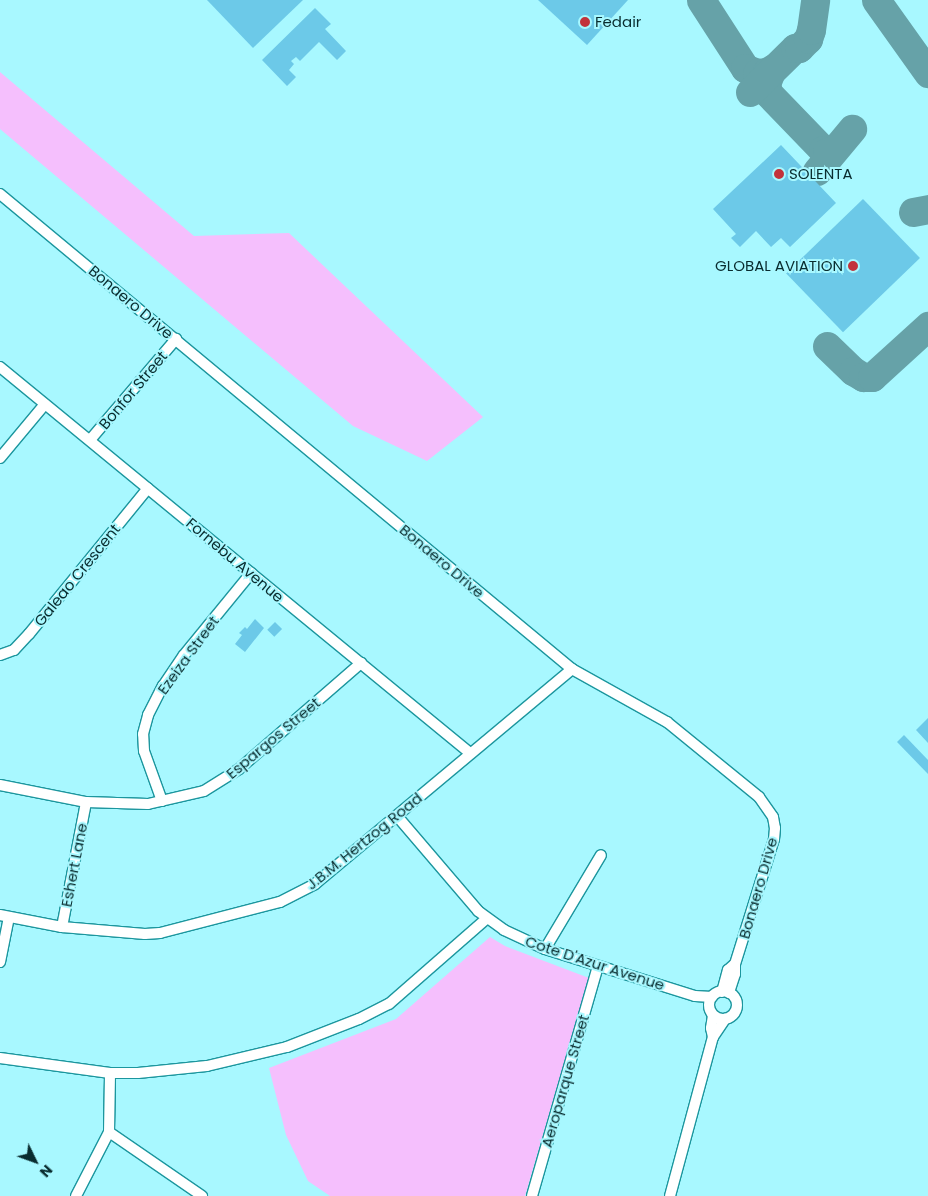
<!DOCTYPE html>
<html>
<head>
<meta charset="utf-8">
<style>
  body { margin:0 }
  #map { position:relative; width:928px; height:1196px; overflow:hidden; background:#a8f8ff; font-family:Poppins,sans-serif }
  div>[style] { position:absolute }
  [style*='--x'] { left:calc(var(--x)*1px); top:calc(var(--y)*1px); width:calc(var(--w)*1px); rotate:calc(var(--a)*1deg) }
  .green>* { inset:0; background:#f5bffd }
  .taxiway>* { height:29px; margin:-14.5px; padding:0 14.5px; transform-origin:14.5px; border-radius:14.5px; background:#66a2a8 }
  .building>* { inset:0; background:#6cc9e8; transform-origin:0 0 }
  .roads { filter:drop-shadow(1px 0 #1c969e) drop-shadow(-1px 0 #1c969e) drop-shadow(0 1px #1c969e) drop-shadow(0 -1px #1c969e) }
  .street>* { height:10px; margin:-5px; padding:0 5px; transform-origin:5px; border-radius:5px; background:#fff }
  .street>.ring { margin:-5px; padding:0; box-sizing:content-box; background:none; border:10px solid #fff; border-radius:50% }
  .dots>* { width:14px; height:14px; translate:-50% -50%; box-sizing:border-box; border:2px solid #a8f8ff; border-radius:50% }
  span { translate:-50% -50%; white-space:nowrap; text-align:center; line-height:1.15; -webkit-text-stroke:4px #a8f8ff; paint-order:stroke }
  .poi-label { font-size:15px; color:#092c2f }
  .left { translate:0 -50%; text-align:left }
  .right { translate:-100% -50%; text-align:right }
  .street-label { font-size:15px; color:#092c2f }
  .north { position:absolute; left:10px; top:1136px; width:50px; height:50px; -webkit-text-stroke:4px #a8f8ff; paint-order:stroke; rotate:132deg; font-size:14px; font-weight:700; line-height:20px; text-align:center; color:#092c2f }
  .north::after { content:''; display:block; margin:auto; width:18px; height:22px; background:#092c2f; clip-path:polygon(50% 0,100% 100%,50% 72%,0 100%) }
</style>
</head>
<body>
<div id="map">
  <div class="green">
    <div style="clip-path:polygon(0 72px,194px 236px,289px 233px,483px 417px,427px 461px,353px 426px,0 129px)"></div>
    <div style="clip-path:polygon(490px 937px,505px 946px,589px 978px,525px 1196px,330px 1196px,308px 1181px,286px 1135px,269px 1068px,396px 1019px)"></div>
  </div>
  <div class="taxiway">
    <div style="--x:701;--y:0;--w:81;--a:57.1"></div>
    <div style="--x:745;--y:68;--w:13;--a:23"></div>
    <div style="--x:757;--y:73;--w:10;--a:-6"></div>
    <div style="--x:767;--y:72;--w:9;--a:-32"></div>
    <div style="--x:876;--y:0;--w:90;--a:54.5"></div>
    <div style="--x:771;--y:71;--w:14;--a:111"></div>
    <div style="--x:766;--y:84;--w:9;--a:77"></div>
    <div style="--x:768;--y:93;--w:79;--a:46"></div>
    <div style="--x:823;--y:150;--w:4;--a:27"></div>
    <div style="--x:827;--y:152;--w:6;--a:-18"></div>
    <div style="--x:750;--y:92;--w:63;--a:-44.4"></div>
    <div style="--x:795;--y:48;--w:4;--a:0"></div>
    <div style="--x:799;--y:48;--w:13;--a:-45"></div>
    <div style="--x:808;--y:39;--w:9;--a:-72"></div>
    <div style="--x:811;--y:30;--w:30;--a:-82"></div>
    <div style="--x:817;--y:171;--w:55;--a:-50.2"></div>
    <div style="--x:913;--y:212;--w:15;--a:-11"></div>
    <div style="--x:827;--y:346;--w:36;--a:44"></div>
    <div style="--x:853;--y:371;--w:12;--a:31"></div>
    <div style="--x:863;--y:377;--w:9;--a:0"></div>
    <div style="--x:872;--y:377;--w:76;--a:-42.3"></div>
  </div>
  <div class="building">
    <div style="clip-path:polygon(207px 0,303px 0,253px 48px)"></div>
    <div style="clip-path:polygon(538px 0,628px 0,587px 45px)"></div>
    <div style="clip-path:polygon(315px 8px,331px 24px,325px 29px,346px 51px,337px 60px,319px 42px,300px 61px,296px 57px,291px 61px,294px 64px,289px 70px,296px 77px,287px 86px,262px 60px)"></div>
    <div style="clip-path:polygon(781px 145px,836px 203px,790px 247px,781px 238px,771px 247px,756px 231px,740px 247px,731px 238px,736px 234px,713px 209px)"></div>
    <div style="left:863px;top:199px;width:82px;height:107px;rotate:46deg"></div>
    <div style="clip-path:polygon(255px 619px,264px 628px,245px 652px,235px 644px,242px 635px,239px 633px,245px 627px,247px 629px)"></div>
    <div style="left:275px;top:622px;width:10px;height:11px;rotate:45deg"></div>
    <div style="clip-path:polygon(928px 718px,928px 743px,916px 730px)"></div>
    <div style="clip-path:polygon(904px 735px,928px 760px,928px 774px,897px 742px)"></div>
  </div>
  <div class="roads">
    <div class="street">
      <div style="--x:0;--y:194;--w:744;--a:39.71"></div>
      <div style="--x:572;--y:669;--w:109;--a:29.2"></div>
      <div style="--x:667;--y:722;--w:119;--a:39.2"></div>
      <div style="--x:759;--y:797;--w:24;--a:55"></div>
      <div style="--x:773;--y:817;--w:11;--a:80"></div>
      <div style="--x:775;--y:828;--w:11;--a:95"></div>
      <div style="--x:774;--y:839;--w:131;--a:107.3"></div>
      <div style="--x:735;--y:964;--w:10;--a:90"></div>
      <div style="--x:735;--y:974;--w:20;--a:108"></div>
      <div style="--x:0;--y:367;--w:608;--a:39.4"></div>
      <div style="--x:90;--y:440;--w:133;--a:-49.6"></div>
      <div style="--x:0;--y:458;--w:70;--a:-50.2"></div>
      <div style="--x:0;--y:655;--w:15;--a:-20"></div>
      <div style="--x:14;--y:650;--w:22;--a:-47"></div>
      <div style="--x:29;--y:634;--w:188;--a:-50.8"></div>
      <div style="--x:0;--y:785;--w:88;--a:11.2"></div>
      <div style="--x:86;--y:802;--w:62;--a:1.8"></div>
      <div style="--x:148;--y:804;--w:57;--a:-13.1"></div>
      <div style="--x:204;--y:791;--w:41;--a:-32.2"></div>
      <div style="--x:239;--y:769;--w:162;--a:-41"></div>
      <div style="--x:162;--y:801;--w:53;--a:-109.8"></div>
      <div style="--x:144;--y:751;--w:17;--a:-93"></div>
      <div style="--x:143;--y:734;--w:20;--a:-75"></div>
      <div style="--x:148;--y:715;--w:33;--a:-63"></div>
      <div style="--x:163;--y:686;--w:37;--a:-56"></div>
      <div style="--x:184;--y:655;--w:106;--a:-50.7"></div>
      <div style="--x:397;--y:816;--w:125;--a:49.5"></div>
      <div style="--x:478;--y:911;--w:32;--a:36"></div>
      <div style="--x:504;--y:930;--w:45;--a:24.9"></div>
      <div style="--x:545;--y:949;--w:157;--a:17.4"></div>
      <div style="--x:695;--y:996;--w:17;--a:3"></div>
      <div style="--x:0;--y:915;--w:63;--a:11"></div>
      <div style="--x:62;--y:927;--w:83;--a:4.8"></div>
      <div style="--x:145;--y:934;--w:15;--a:-4"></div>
      <div style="--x:160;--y:933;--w:124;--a:-14.5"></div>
      <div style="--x:280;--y:902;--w:39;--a:-27"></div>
      <div style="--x:315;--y:884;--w:335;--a:-39.9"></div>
      <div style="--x:62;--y:927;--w:127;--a:-79.1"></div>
      <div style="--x:545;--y:949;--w:109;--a:-59.2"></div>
      <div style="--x:0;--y:962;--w:46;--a:-78.7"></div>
      <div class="ring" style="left:709px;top:991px;width:18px;height:18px"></div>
      <div style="--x:722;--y:992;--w:23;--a:-75"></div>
      <div style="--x:728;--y:970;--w:9;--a:-41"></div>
      <div style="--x:713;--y:1037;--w:22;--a:-56"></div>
      <div style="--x:0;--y:1058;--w:111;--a:7.8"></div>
      <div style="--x:110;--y:1073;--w:28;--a:0"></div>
      <div style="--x:138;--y:1073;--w:69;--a:-5.8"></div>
      <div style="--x:207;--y:1066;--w:82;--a:-13.4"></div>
      <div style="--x:287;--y:1047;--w:77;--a:-21.3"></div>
      <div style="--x:359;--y:1019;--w:34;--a:-27"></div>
      <div style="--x:389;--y:1004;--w:129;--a:-41.2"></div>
      <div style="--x:109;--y:1132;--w:113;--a:34.5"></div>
      <div style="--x:76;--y:1196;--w:72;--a:-62.7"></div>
      <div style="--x:109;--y:1132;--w:59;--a:-89"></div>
      <div style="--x:532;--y:1196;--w:239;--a:-74"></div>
      <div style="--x:670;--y:1196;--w:165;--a:-74.9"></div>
      <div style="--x:713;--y:1037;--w:9;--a:-103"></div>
      <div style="--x:711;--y:1028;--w:13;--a:-81"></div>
    </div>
  </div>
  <div class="dots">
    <div style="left:585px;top:22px;background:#c2323b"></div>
    <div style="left:779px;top:174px;background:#c2323b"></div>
    <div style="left:853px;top:266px;background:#c2323b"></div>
  </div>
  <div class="poi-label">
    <span class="left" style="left:595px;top:22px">Fedair</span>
    <span class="left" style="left:789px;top:174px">SOLENTA</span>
    <span class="right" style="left:843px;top:266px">GLOBAL AVIATION</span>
  </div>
  <div class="street-label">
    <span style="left:131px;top:302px;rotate:40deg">Bonaero Drive</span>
    <span style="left:133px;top:390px;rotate:-50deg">Bonfor Street</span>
    <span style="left:235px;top:560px;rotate:40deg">Fornebu Avenue</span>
    <span style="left:442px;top:561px;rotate:40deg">Bonaero Drive</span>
    <span style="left:77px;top:575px;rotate:-51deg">Galeao Crescent</span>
    <span style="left:188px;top:655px;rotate:-54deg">Ezeiza Street</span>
    <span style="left:273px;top:738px;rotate:-40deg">Espargos Street</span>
    <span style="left:364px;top:841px;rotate:-39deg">J.B.M. Hertzog Road</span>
    <span style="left:74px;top:865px;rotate:-79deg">Eshert Lane</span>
    <span style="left:758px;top:888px;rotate:-74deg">Bonaero Drive</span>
    <span style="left:595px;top:963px;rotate:18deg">Cote D'Azur Avenue</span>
    <span style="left:565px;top:1081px;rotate:-74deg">Aeroparque Street</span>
  </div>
  <div class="north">N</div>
</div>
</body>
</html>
